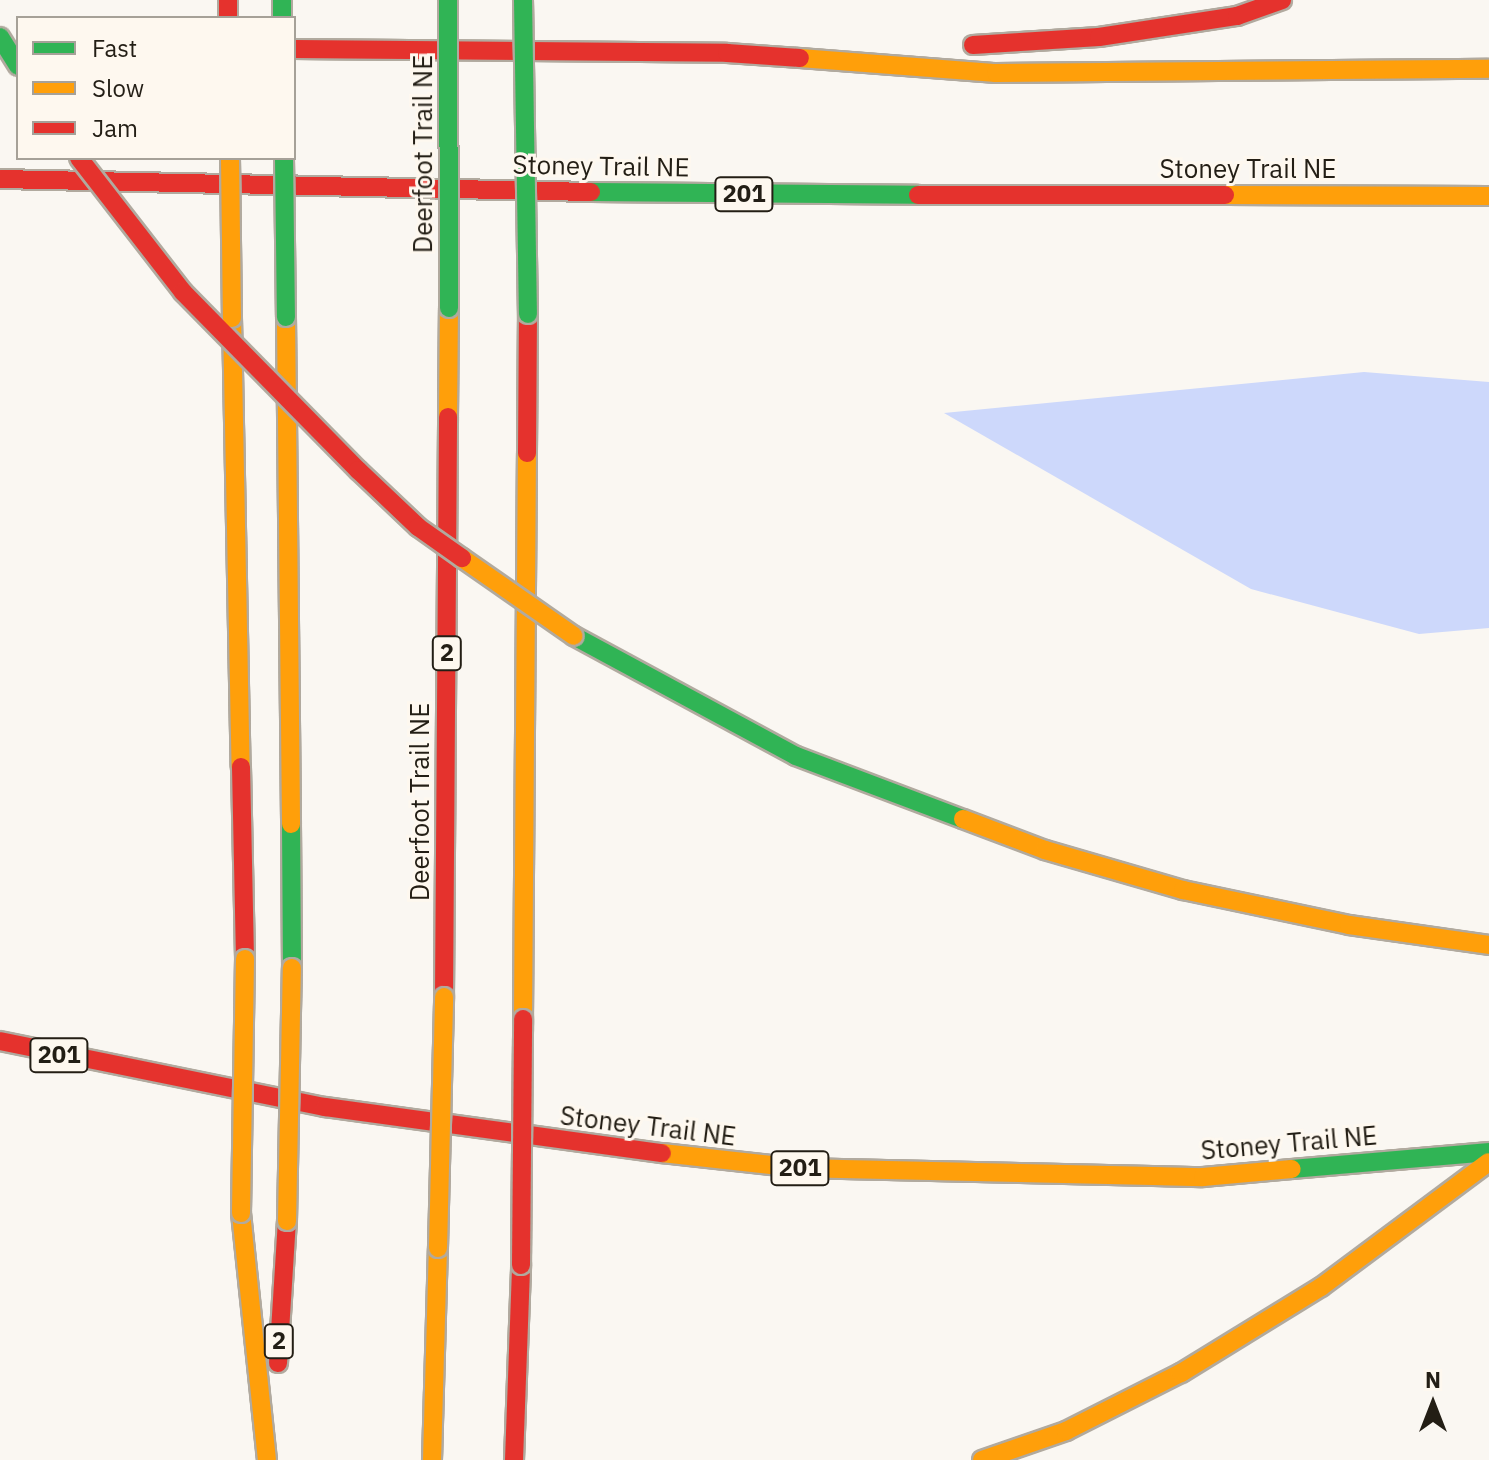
<!DOCTYPE html>
<html>
<head>
<meta charset="utf-8">
<style>
  body { margin:0 }
  #map { position:relative; width:1489px; height:1460px; overflow:hidden; background:#faf7f2; font-family:"IBM Plex Sans",sans-serif }
  div>[style] { position:absolute }
  [style*='--x'] { left:calc(var(--x)*1px); top:calc(var(--y)*1px); width:calc(var(--w)*1px); rotate:calc(var(--a)*1deg) }
  .water>* { inset:0; background:#cdd8fb }
  .roads { filter:drop-shadow(2px 0 #b1aa9f) drop-shadow(-2px 0 #b1aa9f) drop-shadow(0 2px #b1aa9f) drop-shadow(0 -2px #b1aa9f) }
  .fast>* { height:18px; margin:-9px; padding:0 9px; transform-origin:9px; border-radius:9px; background:#30b455 }
  .slow>* { height:18px; margin:-9px; padding:0 9px; transform-origin:9px; border-radius:9px; background:#ff9f0a }
  .jam>* { height:18px; margin:-9px; padding:0 9px; transform-origin:9px; border-radius:9px; background:#e5322d }
  .bridges { filter:drop-shadow(2px 0 #b1aa9f) drop-shadow(-2px 0 #b1aa9f) drop-shadow(0 2px #b1aa9f) drop-shadow(0 -2px #b1aa9f) }
  .fast-bridge>* { height:18px; margin:-9px; padding:0 9px; transform-origin:9px; border-radius:9px; background:#30b455 }
  .slow-bridge>* { height:18px; margin:-9px; padding:0 9px; transform-origin:9px; border-radius:9px; background:#ff9f0a }
  .jam-bridge>* { height:18px; margin:-9px; padding:0 9px; transform-origin:9px; border-radius:9px; background:#e5322d }
  span { translate:-50% -50%; white-space:nowrap; text-align:center; line-height:1.15; -webkit-text-stroke:6px #fef8ef; paint-order:stroke }
  .shield-label span { padding:2px 6px; background:#fef8ef; border:2px solid; border-radius:6px; -webkit-text-stroke-width:0 }
  .shield-label { font-size:24px; color:#231e15; font-weight:700 }
  .street-label { font-size:26px; color:#231e15 }
  .legend { position:absolute; left:16px; top:16px; width:280px; height:144px; box-sizing:border-box; background:#fef8ef; border:2px solid #a6a198; margin:0; padding:10px 14px; list-style:none; font-size:24px; color:#231e15 }
  .legend li { display:flex; align-items:center; gap:16px; height:40px }
  .legend b { width:40px; border:2px solid #a6a198 }
  .north { position:absolute; left:1393px; top:1364px; width:80px; height:80px; -webkit-text-stroke:6px #fef8ef; paint-order:stroke; rotate:0deg; font-size:22px; font-weight:700; line-height:32px; text-align:center; color:#231e15 }
  .north::after { content:''; display:block; margin:auto; width:28px; height:36px; background:#231e15; clip-path:polygon(50% 0,100% 100%,50% 72%,0 100%) }
</style>
</head>
<body>
<div id="map">
  <div class="water">
    <div style="clip-path:polygon(1364px 372px,1489px 382px,1489px 628px,1419px 634px,1251px 589px,944px 413px)"></div>
  </div>
  <div class="roads">
    <div class="fast">
      <div style="--x:282;--y:0;--w:18;--a:90"></div>
      <div style="--x:591;--y:192;--w:327;--a:0.5"></div>
      <div style="--x:574;--y:636;--w:252;--a:28.4"></div>
      <div style="--x:796;--y:756;--w:178;--a:20.7"></div>
      <div style="--x:291;--y:824;--w:144;--a:89.6"></div>
      <div style="--x:1292;--y:1169;--w:198;--a:-4.9"></div>
    </div>
    <div class="slow">
      <div style="--x:800;--y:58;--w:197;--a:4.4"></div>
      <div style="--x:996;--y:73;--w:493;--a:-0.5"></div>
      <div style="--x:1225;--y:195;--w:264;--a:0.2"></div>
      <div style="--x:286;--y:317;--w:507;--a:89.43"></div>
      <div style="--x:232;--y:318;--w:449;--a:88.9"></div>
      <div style="--x:448;--y:417;--w:109;--a:-89.5"></div>
      <div style="--x:963;--y:819;--w:88;--a:20.7"></div>
      <div style="--x:1045;--y:850;--w:144;--a:16.2"></div>
      <div style="--x:1183;--y:890;--w:170;--a:11.9"></div>
      <div style="--x:1349;--y:925;--w:141;--a:8.1"></div>
      <div style="--x:523;--y:1019;--w:566;--a:-89.6"></div>
      <div style="--x:662;--y:1153;--w:137;--a:6.3"></div>
      <div style="--x:798;--y:1168;--w:405;--a:1.3"></div>
      <div style="--x:1203;--y:1177;--w:89;--a:-5.1"></div>
      <div style="--x:241;--y:1213;--w:248;--a:84"></div>
      <div style="--x:432;--y:1460;--w:212;--a:-88.4"></div>
      <div style="--x:982;--y:1460;--w:89;--a:-19"></div>
      <div style="--x:1066;--y:1431;--w:129;--a:-26.8"></div>
      <div style="--x:1181;--y:1373;--w:164;--a:-31.6"></div>
      <div style="--x:1321;--y:1287;--w:209;--a:-36.7"></div>
    </div>
    <div class="jam">
      <div style="--x:228;--y:0;--w:18;--a:90"></div>
      <div style="--x:973;--y:45;--w:126;--a:-3.6"></div>
      <div style="--x:1099;--y:37;--w:140;--a:-8.7"></div>
      <div style="--x:1237;--y:16;--w:48;--a:-19.6"></div>
      <div style="--x:294;--y:49;--w:433;--a:0.5"></div>
      <div style="--x:727;--y:53;--w:73;--a:3.9"></div>
      <div style="--x:0;--y:179;--w:591;--a:1.26"></div>
      <div style="--x:918;--y:195;--w:307;--a:0"></div>
      <div style="--x:527;--y:453;--w:139;--a:-89.6"></div>
      <div style="--x:241;--y:767;--w:192;--a:88.8"></div>
      <div style="--x:444;--y:997;--w:580;--a:-89.6"></div>
      <div style="--x:0;--y:1041;--w:332;--a:11.5"></div>
      <div style="--x:325;--y:1107;--w:340;--a:7.8"></div>
      <div style="--x:278;--y:1363;--w:142;--a:-86.4"></div>
      <div style="--x:514;--y:1460;--w:195;--a:-87.9"></div>
    </div>
  </div>
  <div class="bridges">
    <div class="fast-bridge">
      <div style="--x:448;--y:0;--w:308;--a:89.8"></div>
      <div style="--x:523;--y:0;--w:314;--a:89.1"></div>
      <div style="--x:0;--y:37;--w:34;--a:58"></div>
      <div style="--x:284;--y:158;--w:159;--a:89.3"></div>
    </div>
    <div class="slow-bridge">
      <div style="--x:230;--y:158;--w:160;--a:89.3"></div>
      <div style="--x:462;--y:558;--w:136;--a:34.9"></div>
      <div style="--x:241;--y:1213;--w:254;--a:-89.1"></div>
      <div style="--x:287;--y:1221;--w:253;--a:-88.9"></div>
      <div style="--x:438;--y:1248;--w:251;--a:-88.6"></div>
    </div>
    <div class="jam-bridge">
      <div style="--x:79;--y:158;--w:170;--a:52.2"></div>
      <div style="--x:183;--y:292;--w:250;--a:45.5"></div>
      <div style="--x:358;--y:470;--w:83;--a:43.5"></div>
      <div style="--x:418;--y:527;--w:54;--a:35.2"></div>
      <div style="--x:521;--y:1265;--w:246;--a:-89.5"></div>
    </div>
  </div>
  <div class="shield-label">
    <span style="left:744px;top:194px">201</span>
    <span style="left:447px;top:653px">2</span>
    <span style="left:59px;top:1055px">201</span>
    <span style="left:800px;top:1168px">201</span>
    <span style="left:279px;top:1341px">2</span>
  </div>
  <div class="street-label">
    <span style="left:423px;top:154px;rotate:-90deg">Deerfoot Trail NE</span>
    <span style="left:601px;top:166px;rotate:1deg">Stoney Trail NE</span>
    <span style="left:1248px;top:169px">Stoney Trail NE</span>
    <span style="left:420px;top:802px;rotate:-90deg">Deerfoot Trail NE</span>
    <span style="left:648px;top:1126px;rotate:7deg">Stoney Trail NE</span>
    <span style="left:1289px;top:1143px;rotate:-5deg">Stoney Trail NE</span>
  </div>
  <ul class="legend">
  <li><b style="height:10px;background:#30b455"></b>Fast</li>
  <li><b style="height:10px;background:#ff9f0a"></b>Slow</li>
  <li><b style="height:10px;background:#e5322d"></b>Jam</li>
  </ul>
  <div class="north">N</div>
</div>
</body>
</html>
